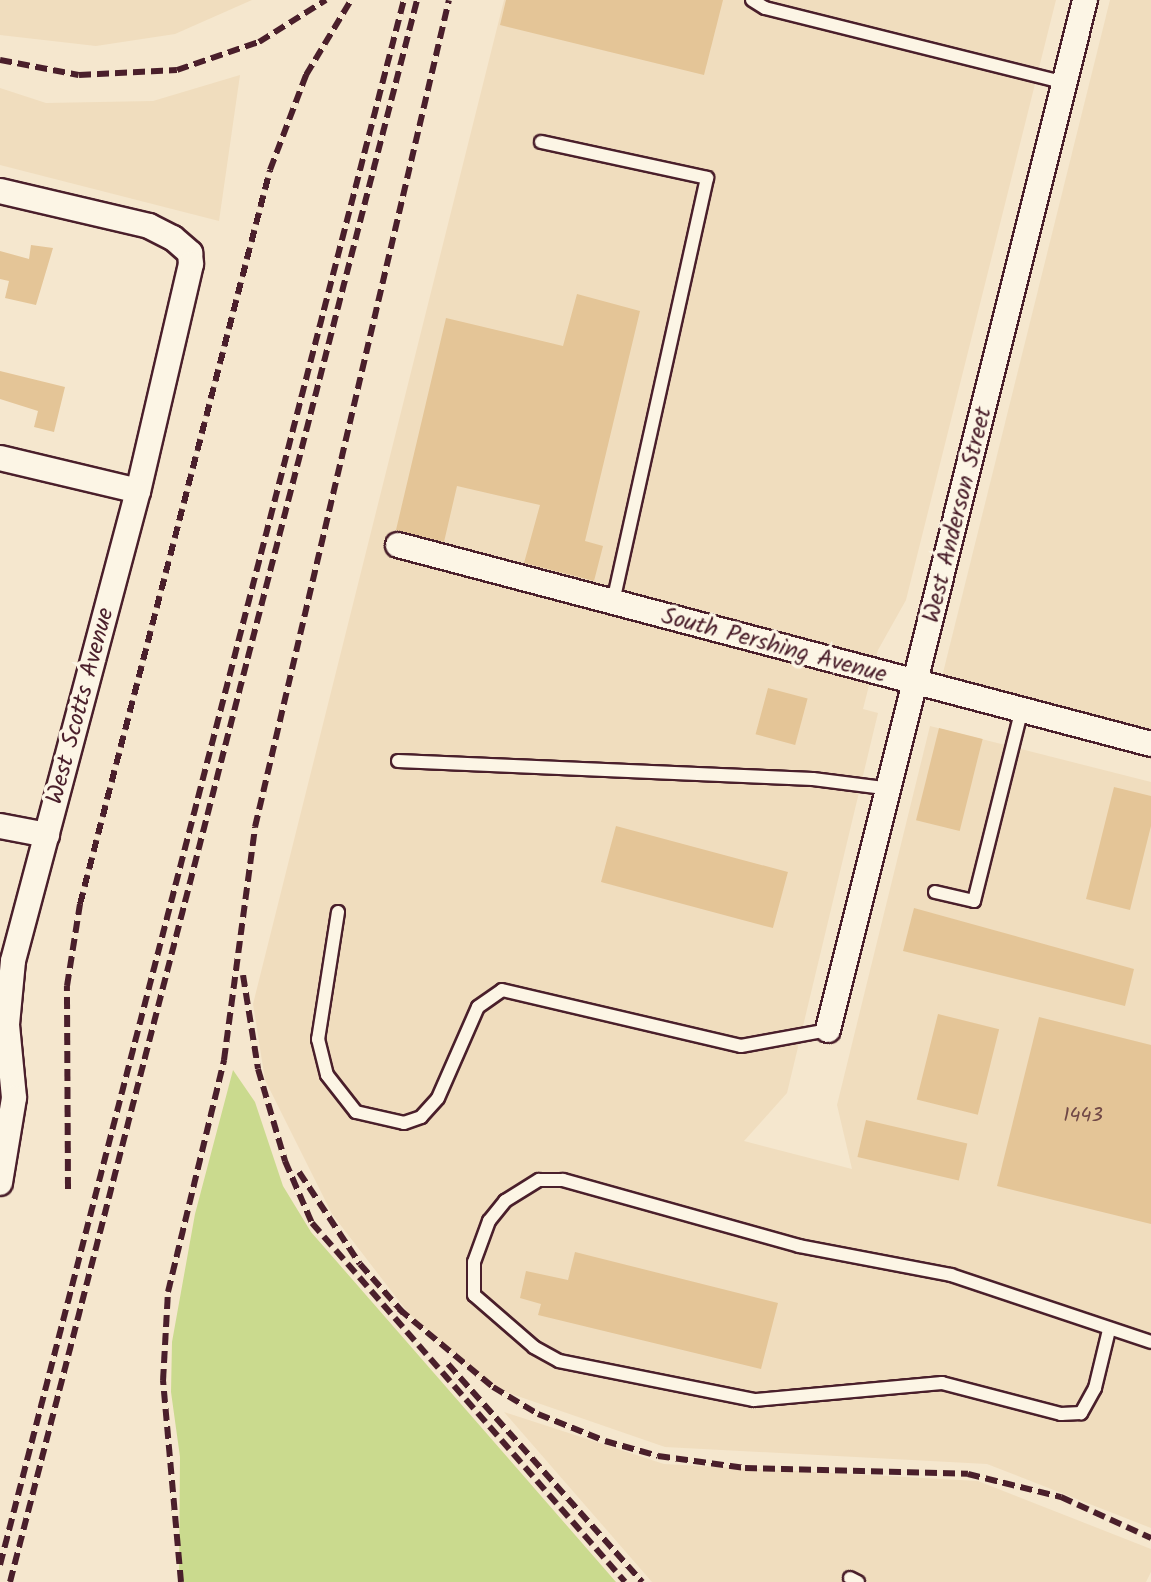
<!DOCTYPE html>
<html>
<head>
<meta charset="utf-8">
<style>
  body { margin:0 }
  #map { position:relative; width:1151px; height:1582px; overflow:hidden; background:#f5e7ce; font-family:Kalam,sans-serif }
  div>[style] { position:absolute }
  [style*='--x'] { left:calc(var(--x)*1px); top:calc(var(--y)*1px); width:calc(var(--w)*1px); rotate:calc(var(--a)*1deg) }
  .built>* { inset:0; background:#f0ddbe }
  .green>* { inset:0; background:#cada8e }
  .building>* { inset:0; background:#e4c597; transform-origin:0 0 }
  .roads { filter:drop-shadow(2px 0 #4a1f2b) drop-shadow(-2px 0 #4a1f2b) drop-shadow(0 2px #4a1f2b) drop-shadow(0 -2px #4a1f2b) }
  .lane>* { height:12px; margin:-6px; padding:0 6px; transform-origin:6px; border-radius:6px; background:#fcf5e5 }
  .street>* { height:24px; margin:-12px; padding:0 12px; transform-origin:12px; border-radius:12px; background:#fcf5e5 }
  .rail>* { height:6px; margin-top:-3px; transform-origin:0; background:repeating-linear-gradient(90deg,#4a1f2b 0 12px,transparent 0 18px) }
  span { translate:-50% -50%; white-space:nowrap; text-align:center; line-height:1.15; -webkit-text-stroke:7px #fcf5e5; paint-order:stroke }
  .number-label { font-size:20px; color:#704846 }
  .number-label span { -webkit-text-stroke-width:0 }
  .street-label { font-size:24px; color:#4a1f2b }
</style>
</head>
<body>
<div id="map">
  <div class="built">
    <div style="clip-path:polygon(0 0,252px 0,175px 34px,96px 46px,0 35px)"></div>
    <div style="clip-path:polygon(504px 0,1056px 0,906px 600px,878px 650px,863px 709px,878px 713px,787px 1093px,744px 1141px,852px 1169px,837px 1105px,930px 726px,1151px 782px,1151px 1528px,987px 1464px,665px 1447px,491px 1387px,409px 1314px,332px 1214px,265px 1080px,253px 1004px)"></div>
    <div style="clip-path:polygon(1110px 0,1151px 0,1151px 729px,942px 677px)"></div>
    <div style="clip-path:polygon(240px 75px,219px 221px,0 165px,0 88px,46px 103px,153px 101px)"></div>
    <div style="clip-path:polygon(504px 1412px,664px 1464px,978px 1481px,1151px 1549px,1151px 1572px,1146px 1582px,652px 1582px)"></div>
  </div>
  <div class="green">
    <div style="clip-path:polygon(233px 1070px,255px 1102px,283px 1186px,311px 1232px,616px 1582px,179px 1582px,180px 1457px,171px 1392px,172px 1342px,195px 1214px)"></div>
  </div>
  <div class="building">
    <div style="clip-path:polygon(506px 0,723px 0,704px 75px,500px 25px)"></div>
    <div style="clip-path:polygon(31px 245px,53px 248px,36px 305px,5px 298px,9px 281px,0 279px,0 251px,29px 259px)"></div>
    <div style="clip-path:polygon(577px 294px,640px 311px,585px 541px,603px 546px,594px 581px,524px 563px,540px 505px,457px 486px,444px 542px,396px 530px,446px 318px,563px 346px)"></div>
    <div style="clip-path:polygon(0 371px,65px 387px,54px 432px,34px 427px,38px 411px,0 399px)"></div>
    <div style="left:768px;top:688px;width:41px;height:48px;rotate:15deg"></div>
    <div style="left:939px;top:728px;width:45px;height:95px;rotate:14deg"></div>
    <div style="clip-path:polygon(1114px 787px,1151px 796px,1151px 826px,1130px 910px,1086px 899px)"></div>
    <div style="left:616px;top:826px;width:178px;height:58px;rotate:15deg"></div>
    <div style="clip-path:polygon(914px 908px,1134px 969px,1125px 1006px,903px 951px)"></div>
    <div style="left:938px;top:1014px;width:63px;height:88px;rotate:14deg"></div>
    <div style="clip-path:polygon(1039px 1017px,1151px 1045px,1151px 1224px,997px 1186px)"></div>
    <div style="left:866px;top:1120px;width:104px;height:38px;rotate:13deg"></div>
    <div style="clip-path:polygon(575px 1252px,778px 1303px,761px 1369px,538px 1315px,541px 1304px,520px 1298px,526px 1271px,568px 1280px)"></div>
  </div>
  <div class="roads">
    <div class="lane">
      <div style="--x:752;--y:0;--w:15;--a:32"></div>
      <div style="--x:765;--y:8;--w:309;--a:14"></div>
      <div style="--x:541;--y:142;--w:170;--a:12.2"></div>
      <div style="--x:707;--y:178;--w:435;--a:102.5"></div>
      <div style="--x:398;--y:761;--w:415;--a:2.5"></div>
      <div style="--x:813;--y:779;--w:79;--a:7.3"></div>
      <div style="--x:935;--y:892;--w:40;--a:13"></div>
      <div style="--x:974;--y:901;--w:195;--a:-76"></div>
      <div style="--x:338;--y:912;--w:129;--a:98.9"></div>
      <div style="--x:318;--y:1039;--w:37;--a:76"></div>
      <div style="--x:327;--y:1075;--w:47;--a:51.9"></div>
      <div style="--x:356;--y:1112;--w:49;--a:12.9"></div>
      <div style="--x:404;--y:1123;--w:18;--a:-19"></div>
      <div style="--x:421;--y:1117;--w:25;--a:-48"></div>
      <div style="--x:438;--y:1098;--w:99;--a:-66.3"></div>
      <div style="--x:478;--y:1007;--w:29;--a:-35"></div>
      <div style="--x:502;--y:990;--w:245;--a:13.2"></div>
      <div style="--x:741;--y:1046;--w:88;--a:-10.4"></div>
      <div style="--x:1109;--y:1330;--w:60;--a:103.6"></div>
      <div style="--x:1095;--y:1388;--w:29;--a:119"></div>
      <div style="--x:1081;--y:1413;--w:20;--a:177"></div>
      <div style="--x:1061;--y:1414;--w:123;--a:-165.4"></div>
      <div style="--x:942;--y:1383;--w:189;--a:174.8"></div>
      <div style="--x:754;--y:1400;--w:199;--a:-168.7"></div>
      <div style="--x:559;--y:1361;--w:29;--a:-151"></div>
      <div style="--x:534;--y:1347;--w:79;--a:-139.1"></div>
      <div style="--x:474;--y:1295;--w:33;--a:-90"></div>
      <div style="--x:474;--y:1262;--w:44;--a:-69.9"></div>
      <div style="--x:489;--y:1221;--w:26;--a:-51"></div>
      <div style="--x:505;--y:1201;--w:40;--a:-32"></div>
      <div style="--x:539;--y:1180;--w:24;--a:0"></div>
      <div style="--x:563;--y:1180;--w:245;--a:15.6"></div>
      <div style="--x:799;--y:1246;--w:155;--a:10.8"></div>
      <div style="--x:951;--y:1275;--w:211;--a:18.5"></div>
      <div style="--x:850;--y:1578;--w:9;--a:27"></div>
    </div>
    <div class="street">
      <div style="--x:0;--y:191;--w:153;--a:13.2"></div>
      <div style="--x:149;--y:226;--w:27;--a:27"></div>
      <div style="--x:173;--y:238;--w:23;--a:41"></div>
      <div style="--x:190;--y:253;--w:11;--a:85"></div>
      <div style="--x:191;--y:264;--w:233;--a:103.1"></div>
      <div style="--x:138;--y:491;--w:486;--a:104.9"></div>
      <div style="--x:13;--y:961;--w:64;--a:95.4"></div>
      <div style="--x:7;--y:1025;--w:73;--a:84.5"></div>
      <div style="--x:14;--y:1098;--w:86;--a:99.4"></div>
      <div style="--x:0;--y:458;--w:142;--a:13.4"></div>
      <div style="--x:398;--y:545;--w:779;--a:14.8"></div>
      <div style="--x:0;--y:826;--w:48;--a:10.8"></div>
      <div style="--x:828;--y:1030;--w:1062;--a:-75.99"></div>
    </div>
  </div>
  <div class="rail">
    <div style="--x:0;--y:60;--w:80;--a:10.8"></div>
    <div style="--x:79;--y:75;--w:98;--a:-2.9"></div>
    <div style="--x:177;--y:70;--w:87;--a:-18.9"></div>
    <div style="--x:259;--y:42;--w:79;--a:-32.1"></div>
    <div style="--x:243;--y:975;--w:95;--a:80.9"></div>
    <div style="--x:258;--y:1069;--w:96;--a:73.6"></div>
    <div style="--x:285;--y:1161;--w:68;--a:66.5"></div>
    <div style="--x:312;--y:1223;--w:476;--a:48.9"></div>
    <div style="--x:299;--y:1172;--w:110;--a:56.5"></div>
    <div style="--x:360;--y:1264;--w:69;--a:48.5"></div>
    <div style="--x:68;--y:1189;--w:203;--a:-90.3"></div>
    <div style="--x:67;--y:986;--w:83;--a:-81"></div>
    <div style="--x:80;--y:904;--w:758;--a:-75.49"></div>
    <div style="--x:270;--y:170;--w:102;--a:-69.2"></div>
    <div style="--x:306;--y:75;--w:87;--a:-59"></div>
    <div style="--x:399;--y:1309;--w:122;--a:39.7"></div>
    <div style="--x:493;--y:1387;--w:52;--a:31"></div>
    <div style="--x:538;--y:1414;--w:72;--a:21.9"></div>
    <div style="--x:605;--y:1441;--w:55;--a:15.8"></div>
    <div style="--x:658;--y:1456;--w:88;--a:7.9"></div>
    <div style="--x:745;--y:1468;--w:223;--a:1.5"></div>
    <div style="--x:968;--y:1474;--w:96;--a:13.9"></div>
    <div style="--x:1061;--y:1497;--w:99;--a:24.5"></div>
    <div style="--x:448;--y:1364;--w:292;--a:48.3"></div>
    <div style="--x:0;--y:1565;--w:1616;--a:-75.53"></div>
    <div style="--x:10;--y:1582;--w:1634;--a:-75.57"></div>
    <div style="--x:181;--y:1582;--w:202;--a:-95.1"></div>
    <div style="--x:163;--y:1381;--w:89;--a:-86.8"></div>
    <div style="--x:168;--y:1292;--w:239;--a:-76.4"></div>
    <div style="--x:224;--y:1060;--w:235;--a:-82.4"></div>
    <div style="--x:255;--y:827;--w:849;--a:-76.8"></div>
  </div>
  <div class="number-label">
    <span style="left:1083px;top:1116px">1443</span>
  </div>
  <div class="street-label">
    <span style="left:958px;top:515px;rotate:-76deg">West Anderson Street</span>
    <span style="left:774px;top:646px;rotate:15deg">South Pershing Avenue</span>
    <span style="left:81px;top:706px;rotate:-75deg">West Scotts Avenue</span>
  </div>
</div>
</body>
</html>
